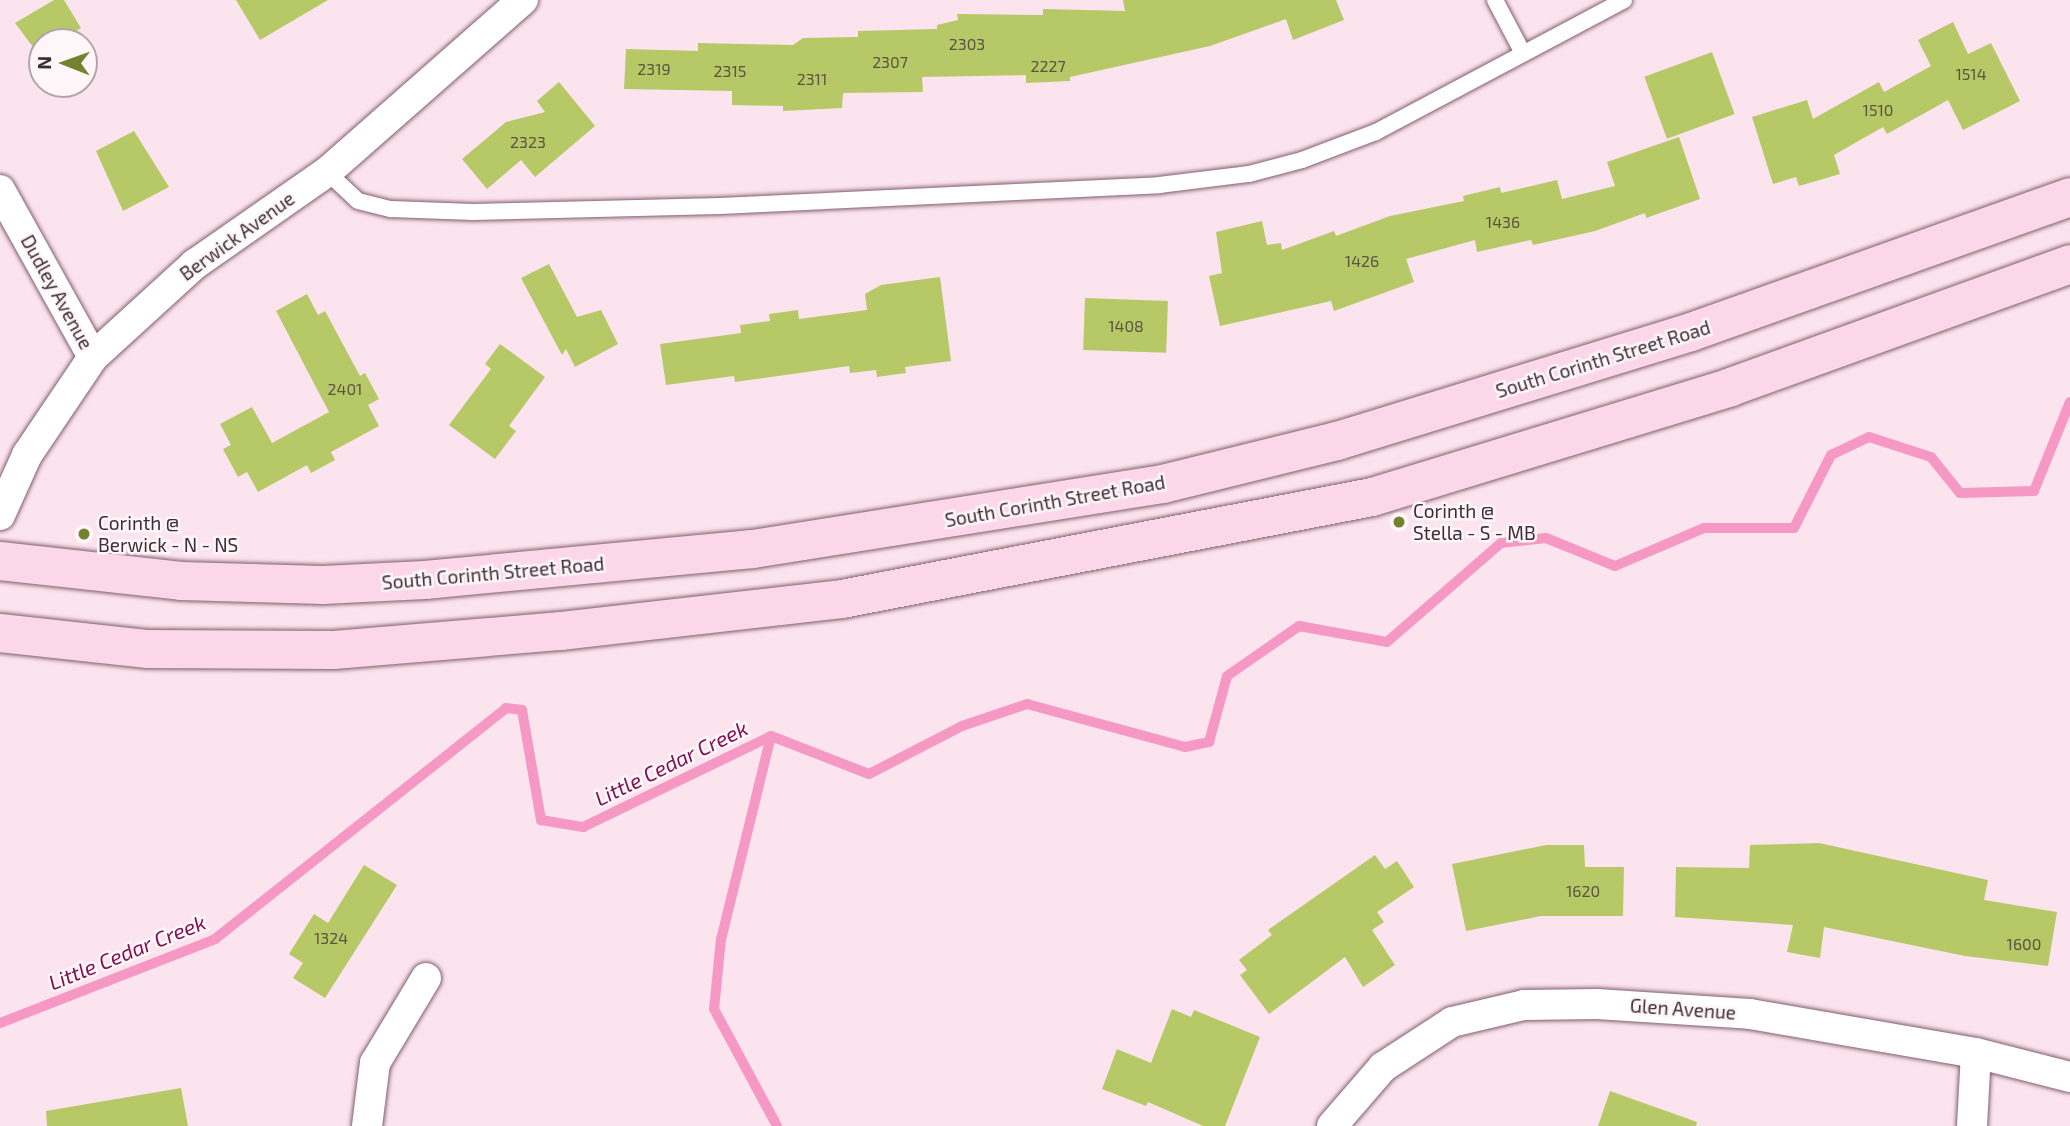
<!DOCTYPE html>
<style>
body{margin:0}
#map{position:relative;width:2070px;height:1126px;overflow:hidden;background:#fce4ee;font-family:"Exo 2",sans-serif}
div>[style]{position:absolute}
.stream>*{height:10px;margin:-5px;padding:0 5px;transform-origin:5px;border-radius:5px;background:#f698c4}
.building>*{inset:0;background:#b7c867;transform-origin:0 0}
.roads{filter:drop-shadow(0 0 2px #815f6e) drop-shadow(0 0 2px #815f6e)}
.service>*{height:16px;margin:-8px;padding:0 8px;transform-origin:8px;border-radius:8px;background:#fff}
.minor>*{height:30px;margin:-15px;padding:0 15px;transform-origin:15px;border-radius:15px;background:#fff}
.secondary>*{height:38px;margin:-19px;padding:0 19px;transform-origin:19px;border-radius:19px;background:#fcd6e9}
.dots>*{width:19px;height:19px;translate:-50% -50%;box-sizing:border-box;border:4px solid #fef6f9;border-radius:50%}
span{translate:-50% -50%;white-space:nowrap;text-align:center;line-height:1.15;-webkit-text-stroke:5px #fef6f9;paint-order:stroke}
.number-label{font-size:16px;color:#5b5441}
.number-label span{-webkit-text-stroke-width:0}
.street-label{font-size:19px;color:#3c2d34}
.poi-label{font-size:19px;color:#3c2d34}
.left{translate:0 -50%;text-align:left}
.water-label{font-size:21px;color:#801153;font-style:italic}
.north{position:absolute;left:28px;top:28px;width:70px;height:70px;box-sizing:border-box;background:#fef6f9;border:2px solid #b0a6aa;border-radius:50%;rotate:271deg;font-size:19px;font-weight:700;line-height:28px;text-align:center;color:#3c2d34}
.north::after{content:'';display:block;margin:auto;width:24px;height:32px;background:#74812f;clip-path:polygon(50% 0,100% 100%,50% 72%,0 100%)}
</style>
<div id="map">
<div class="stream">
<div style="left:771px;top:736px;width:209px;rotate:103.8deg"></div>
<div style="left:721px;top:939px;width:70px;rotate:95.7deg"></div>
<div style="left:714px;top:1009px;width:133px;rotate:61.7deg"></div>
<div style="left:0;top:1023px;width:231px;rotate:-21.3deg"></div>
<div style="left:215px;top:939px;width:372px;rotate:-38.4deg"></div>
<div style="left:506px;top:708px;width:16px;rotate:7deg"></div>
<div style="left:522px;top:710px;width:112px;rotate:80.2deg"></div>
<div style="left:541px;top:820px;width:43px;rotate:9.5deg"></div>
<div style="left:583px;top:827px;width:209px;rotate:-25.8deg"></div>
<div style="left:771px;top:736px;width:105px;rotate:21.2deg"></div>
<div style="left:869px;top:774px;width:105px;rotate:-27.3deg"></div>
<div style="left:962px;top:726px;width:69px;rotate:-18.7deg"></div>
<div style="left:1027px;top:704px;width:164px;rotate:15.2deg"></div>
<div style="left:1185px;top:747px;width:25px;rotate:-12deg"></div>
<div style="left:1209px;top:742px;width:68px;rotate:-74.7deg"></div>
<div style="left:1227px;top:676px;width:88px;rotate:-34.8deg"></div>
<div style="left:1299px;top:626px;width:89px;rotate:10.3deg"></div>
<div style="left:1387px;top:642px;width:151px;rotate:-41deg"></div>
<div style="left:1501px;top:543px;width:45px;rotate:-6.3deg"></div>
<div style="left:1546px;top:538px;width:74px;rotate:22.1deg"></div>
<div style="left:1615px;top:566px;width:97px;rotate:-23.1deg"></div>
<div style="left:1704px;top:528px;width:90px"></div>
<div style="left:1794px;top:528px;width:82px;rotate:-63.1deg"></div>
<div style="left:1831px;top:455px;width:42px;rotate:-25.3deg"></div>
<div style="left:1869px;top:437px;width:65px;rotate:17.9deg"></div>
<div style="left:1931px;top:457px;width:46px;rotate:51.1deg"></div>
<div style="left:1960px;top:493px;width:74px;rotate:-1.5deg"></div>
<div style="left:2034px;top:491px;width:96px;rotate:-68deg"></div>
</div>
<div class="building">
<div style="clip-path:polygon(54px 0,64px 0,81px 28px,76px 31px,83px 42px,42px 42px,42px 59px,15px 23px)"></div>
<div style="clip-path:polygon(236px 0,328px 0,260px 40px)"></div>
<div style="clip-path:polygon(1123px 0,1336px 0,1344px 20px,1293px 40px,1286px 19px,1210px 46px,1070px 77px,1070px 81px,1026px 83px,1026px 75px,922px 77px,923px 92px,843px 93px,842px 108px,783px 111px,783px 106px,732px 105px,732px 91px,624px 89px,626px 49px,698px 51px,698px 43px,793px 45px,803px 38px,858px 37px,858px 31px,937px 29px,937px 25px,958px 20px,957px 14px,1043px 15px,1043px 9px,1125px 11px)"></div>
<div style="clip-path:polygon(1953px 22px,1968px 54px,1991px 43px,2020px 101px,1963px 130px,1948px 100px,1887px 134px,1883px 127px,1834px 155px,1840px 174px,1799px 186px,1796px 177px,1773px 184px,1752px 117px,1807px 100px,1813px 119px,1879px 82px,1884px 92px,1931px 66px,1918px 40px)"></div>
<div style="left:1712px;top:52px;width:66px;height:72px;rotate:70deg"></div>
<div style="clip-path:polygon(559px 82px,595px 126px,535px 177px,521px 160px,487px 189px,462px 159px,506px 122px,545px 112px,537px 101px)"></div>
<div style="clip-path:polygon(134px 131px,169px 187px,123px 211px,96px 151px)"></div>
<div style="clip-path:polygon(1679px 137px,1700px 199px,1646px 218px,1645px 213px,1595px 231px,1533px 245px,1531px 240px,1477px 252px,1475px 240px,1406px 259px,1414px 282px,1334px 311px,1331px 301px,1220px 326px,1209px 276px,1222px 273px,1216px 232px,1262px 221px,1267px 245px,1281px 243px,1282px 250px,1334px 231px,1336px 236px,1390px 216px,1464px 201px,1463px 196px,1500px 187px,1501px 193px,1557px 180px,1562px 199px,1615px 186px,1607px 162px)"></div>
<div style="clip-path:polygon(549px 264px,577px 317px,601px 310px,618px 344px,575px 367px,566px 349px,562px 355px,521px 278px)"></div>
<div style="clip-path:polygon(940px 277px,951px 361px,905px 367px,906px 373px,877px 377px,876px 370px,850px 373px,849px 366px,735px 382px,734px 376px,666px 385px,660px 344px,741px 333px,740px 325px,770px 321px,769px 314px,798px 310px,799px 319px,867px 310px,865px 294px,881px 285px)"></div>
<div style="clip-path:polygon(307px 294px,318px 315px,325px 311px,360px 376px,365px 373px,379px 399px,368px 405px,379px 426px,331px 452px,335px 460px,311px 473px,307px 465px,258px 492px,247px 472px,238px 477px,223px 449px,231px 445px,220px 424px,252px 407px,272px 443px,329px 412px,276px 311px)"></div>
<div style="left:1085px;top:298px;width:83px;height:52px;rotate:2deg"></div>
<div style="clip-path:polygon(500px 344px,545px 377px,509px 426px,516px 431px,495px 459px,449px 425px,491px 369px,485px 364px)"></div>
<div style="clip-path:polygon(1819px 843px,1988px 880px,1984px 900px,2057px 912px,2048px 966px,1965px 956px,1824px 927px,1820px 958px,1787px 952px,1793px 925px,1675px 917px,1676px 867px,1749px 868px,1750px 845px)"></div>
<div style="clip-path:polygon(1546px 845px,1584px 845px,1585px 867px,1624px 867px,1623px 916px,1541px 916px,1466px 931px,1452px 864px)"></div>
<div style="clip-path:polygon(1375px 855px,1385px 869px,1397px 861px,1414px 887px,1377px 912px,1384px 922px,1372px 930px,1395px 965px,1363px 987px,1345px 957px,1269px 1014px,1240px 975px,1247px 970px,1239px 960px,1272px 935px,1268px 930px)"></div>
<div style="clip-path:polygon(364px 865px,397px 885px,325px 998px,293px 978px,303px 963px,289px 954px,314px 914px,328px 923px)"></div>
<div style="clip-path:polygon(1172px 1009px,1191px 1017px,1194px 1010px,1260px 1037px,1225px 1126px,1203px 1126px,1148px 1102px,1146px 1106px,1102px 1089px,1117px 1049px,1151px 1063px)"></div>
<div style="clip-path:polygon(181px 1088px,188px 1126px,47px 1126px,46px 1111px)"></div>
<div style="clip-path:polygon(1610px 1091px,1697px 1122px,1696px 1126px,1598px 1126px)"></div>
</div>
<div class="roads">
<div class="service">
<div style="left:1495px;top:0;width:60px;rotate:62.2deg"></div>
<div style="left:327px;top:172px;width:42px;rotate:43.1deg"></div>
<div style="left:358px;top:201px;width:34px;rotate:14deg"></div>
<div style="left:391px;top:209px;width:82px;rotate:2.1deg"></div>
<div style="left:473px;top:212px;width:247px;rotate:-1.4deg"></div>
<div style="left:720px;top:206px;width:440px;rotate:-2.7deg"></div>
<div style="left:1159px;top:185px;width:91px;rotate:-7deg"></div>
<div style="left:1249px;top:174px;width:55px;rotate:-14.8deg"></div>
<div style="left:1302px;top:160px;width:79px;rotate:-20.7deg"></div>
<div style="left:1376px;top:132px;width:281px;rotate:-28deg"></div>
</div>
<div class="minor">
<div style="left:0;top:190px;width:191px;rotate:60.9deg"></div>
<div style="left:0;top:515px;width:66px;rotate:-65.8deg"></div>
<div style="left:27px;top:455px;width:118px;rotate:-56deg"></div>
<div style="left:93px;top:357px;width:138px;rotate:-42.4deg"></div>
<div style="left:195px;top:264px;width:161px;rotate:-34.9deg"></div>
<div style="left:327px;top:172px;width:261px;rotate:-41.3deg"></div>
<div style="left:367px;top:1126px;width:64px;rotate:-82.8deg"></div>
<div style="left:375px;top:1063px;width:99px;rotate:-59deg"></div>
<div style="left:1332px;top:1126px;width:78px;rotate:-49.2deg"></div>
<div style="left:1383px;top:1067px;width:82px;rotate:-33.1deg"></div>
<div style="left:1452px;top:1022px;width:74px;rotate:-13.3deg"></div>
<div style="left:1524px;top:1005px;width:73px;rotate:-0.8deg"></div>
<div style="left:1597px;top:1004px;width:153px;rotate:3.7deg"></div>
<div style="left:1750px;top:1014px;width:229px;rotate:9.8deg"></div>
<div style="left:1976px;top:1053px;width:97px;rotate:14.3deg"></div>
<div style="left:1972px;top:1126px;width:73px;rotate:-86.9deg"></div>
</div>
<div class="secondary">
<div style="left:0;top:561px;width:182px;rotate:6.3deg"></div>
<div style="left:181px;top:581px;width:142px;rotate:1.6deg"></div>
<div style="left:323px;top:585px;width:102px;rotate:-2.8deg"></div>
<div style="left:425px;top:580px;width:329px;rotate:-5.4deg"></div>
<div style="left:753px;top:549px;width:415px;rotate:-9deg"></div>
<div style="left:1163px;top:484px;width:179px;rotate:-13.9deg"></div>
<div style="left:1337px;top:441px;width:370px;rotate:-17.1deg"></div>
<div style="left:1691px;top:332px;width:402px;rotate:-19.6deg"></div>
<div style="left:0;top:633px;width:149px;rotate:6.2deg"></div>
<div style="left:148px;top:649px;width:186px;rotate:0.3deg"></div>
<div style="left:334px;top:650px;width:228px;rotate:-4.8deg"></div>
<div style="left:561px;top:631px;width:283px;rotate:-6.5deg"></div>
<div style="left:842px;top:599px;width:540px;rotate:-10.89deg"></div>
<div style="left:1372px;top:497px;width:375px;rotate:-17deg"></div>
<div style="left:1731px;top:387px;width:361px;rotate:-19.9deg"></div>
</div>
</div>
<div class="dots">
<div style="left:1399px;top:522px;background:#74812f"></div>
<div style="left:84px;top:534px;background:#74812f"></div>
</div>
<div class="number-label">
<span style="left:967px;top:44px">2303</span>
<span style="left:890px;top:62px">2307</span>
<span style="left:1048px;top:66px">2227</span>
<span style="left:654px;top:69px">2319</span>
<span style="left:730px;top:71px">2315</span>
<span style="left:1971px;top:74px">1514</span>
<span style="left:812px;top:79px">2311</span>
<span style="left:1878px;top:110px">1510</span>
<span style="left:528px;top:142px">2323</span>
<span style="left:1503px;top:222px">1436</span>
<span style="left:1362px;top:261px">1426</span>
<span style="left:1126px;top:326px">1408</span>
<span style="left:345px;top:389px">2401</span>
<span style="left:1583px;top:891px">1620</span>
<span style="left:331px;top:938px">1324</span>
<span style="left:2024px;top:944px">1600</span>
</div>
<div class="street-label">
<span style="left:237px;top:236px;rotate:-36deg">Berwick Avenue</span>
<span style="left:57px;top:292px;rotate:61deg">Dudley Avenue</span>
<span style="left:1603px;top:359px;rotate:-17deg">South Corinth Street Road</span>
<span style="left:1055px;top:501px;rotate:-10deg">South Corinth Street Road</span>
<span style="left:493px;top:573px;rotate:-5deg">South Corinth Street Road</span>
<span style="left:1683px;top:1009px;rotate:4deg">Glen Avenue</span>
</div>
<div class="poi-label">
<span class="left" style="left:1413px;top:522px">Corinth @<br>Stella - S - MB</span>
<span class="left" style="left:98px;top:534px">Corinth @<br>Berwick - N - NS</span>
</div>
<div class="water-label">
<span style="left:671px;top:763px;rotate:-26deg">Little Cedar Creek</span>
<span style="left:127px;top:952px;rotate:-22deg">Little Cedar Creek</span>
</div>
<div class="north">N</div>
</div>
